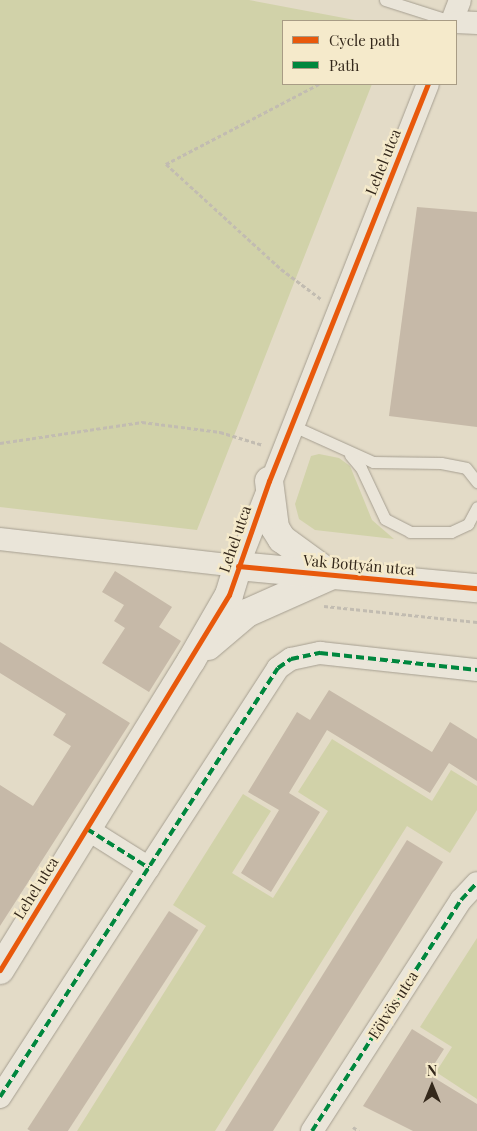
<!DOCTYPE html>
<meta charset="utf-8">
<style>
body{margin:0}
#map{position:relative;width:477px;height:1131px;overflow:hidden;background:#e3dbc7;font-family:"Playfair Display",serif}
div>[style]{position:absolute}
.green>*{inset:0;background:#d1d2a9}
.building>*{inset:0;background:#c6b9a8;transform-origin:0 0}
.path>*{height:3px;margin-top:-1.5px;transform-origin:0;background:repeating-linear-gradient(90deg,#c2bcb1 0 4px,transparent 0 6.5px)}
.roads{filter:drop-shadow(0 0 1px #a69f91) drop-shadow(0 0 1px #a69f91)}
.service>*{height:11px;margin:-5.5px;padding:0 5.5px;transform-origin:5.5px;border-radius:5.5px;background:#eae5d9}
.minor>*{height:22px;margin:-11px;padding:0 11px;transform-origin:11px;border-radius:11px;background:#eae5d9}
.tertiary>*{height:28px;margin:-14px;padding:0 14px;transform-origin:14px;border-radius:14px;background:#eae5d9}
.quiet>*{height:4px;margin-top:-2px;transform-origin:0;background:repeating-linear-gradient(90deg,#00873e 0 8px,transparent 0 12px)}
.cycleway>*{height:5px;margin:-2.5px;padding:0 2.5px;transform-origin:2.5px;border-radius:2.5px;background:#e8590c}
span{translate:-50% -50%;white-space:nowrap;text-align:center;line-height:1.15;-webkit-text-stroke:5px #f5eacb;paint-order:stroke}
.street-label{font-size:15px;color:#34281b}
.legend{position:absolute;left:282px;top:20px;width:175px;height:65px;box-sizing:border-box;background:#f5eacb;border:1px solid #a89c85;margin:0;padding:6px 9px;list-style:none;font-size:15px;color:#34281b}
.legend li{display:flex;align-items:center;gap:10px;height:25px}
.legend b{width:25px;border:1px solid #a89c85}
.north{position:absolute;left:407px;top:1061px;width:50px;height:50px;-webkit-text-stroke:4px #f5eacb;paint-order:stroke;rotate:0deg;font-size:14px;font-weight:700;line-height:20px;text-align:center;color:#34281b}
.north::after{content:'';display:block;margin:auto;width:18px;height:22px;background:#34281b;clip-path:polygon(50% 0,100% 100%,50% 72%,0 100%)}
</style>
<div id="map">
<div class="green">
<div style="clip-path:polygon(0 0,249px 0,360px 21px,283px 21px,283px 84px,372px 84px,197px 530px,0 507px)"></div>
<div style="clip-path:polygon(319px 454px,339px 458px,350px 466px,372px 520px,394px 539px,315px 530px,299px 519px,295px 504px,311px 456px)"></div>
<div style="clip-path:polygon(332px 739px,432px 801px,451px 770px,477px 786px,477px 810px,450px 853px,407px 826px,215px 1131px,77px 1131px,206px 926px,173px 905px,243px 794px,271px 811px,232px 873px,273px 898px,328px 811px,298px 792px)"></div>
<div style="clip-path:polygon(477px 938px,477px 1099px,436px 1072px,452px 1047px,420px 1027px)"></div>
</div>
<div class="building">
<div style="clip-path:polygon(417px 207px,477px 212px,477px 427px,389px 416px)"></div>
<div style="clip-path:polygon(115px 571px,172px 607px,159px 627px,181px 641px,149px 692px,102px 663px,125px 628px,114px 621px,124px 605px,102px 592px)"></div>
<div style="clip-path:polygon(0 642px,130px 723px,0 926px,0 785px,33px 806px,71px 746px,53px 735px,66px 714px,0 673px)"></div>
<div style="clip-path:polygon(329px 690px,432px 752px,450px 722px,477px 739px,477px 781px,449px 763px,430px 793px,327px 730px,289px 793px,320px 812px,271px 892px,241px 873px,279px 810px,248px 792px,297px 712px,310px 720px)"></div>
<div style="clip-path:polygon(407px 840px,443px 862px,381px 961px,273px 1131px,225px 1131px)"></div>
<div style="left:169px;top:911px;width:35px;height:260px;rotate:33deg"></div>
<div style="clip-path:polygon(412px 1029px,444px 1049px,428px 1074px,477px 1104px,477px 1131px,413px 1131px,363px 1106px)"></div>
</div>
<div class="path">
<div style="left:319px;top:84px;width:173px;rotate:152.4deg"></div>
<div style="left:166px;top:164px;width:156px;rotate:42.4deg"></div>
<div style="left:281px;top:269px;width:50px;rotate:36.9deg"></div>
<div style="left:0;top:443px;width:144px;rotate:-8.4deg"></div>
<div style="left:142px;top:422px;width:79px;rotate:7.3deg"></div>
<div style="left:220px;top:432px;width:45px;rotate:16.8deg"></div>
<div style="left:324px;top:606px;width:154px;rotate:6deg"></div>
<div style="left:353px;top:1127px;width:7px;rotate:34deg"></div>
</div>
<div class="roads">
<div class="service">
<div style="left:385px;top:0;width:69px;rotate:17.7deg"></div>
<div style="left:291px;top:425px;width:90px;rotate:24.3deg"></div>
<div style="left:373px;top:462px;width:68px;rotate:0.8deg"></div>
<div style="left:441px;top:463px;width:25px;rotate:11deg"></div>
<div style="left:466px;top:468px;width:18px;rotate:52deg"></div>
<div style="left:350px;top:455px;width:17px;rotate:50deg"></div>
<div style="left:361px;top:468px;width:56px;rotate:64.8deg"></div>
<div style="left:385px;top:519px;width:28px;rotate:27deg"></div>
<div style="left:410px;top:532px;width:41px"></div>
<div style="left:451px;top:532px;width:19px;rotate:-25deg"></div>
<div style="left:468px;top:524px;width:19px;rotate:-62deg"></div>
</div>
<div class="minor">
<div style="left:452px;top:21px;width:22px;rotate:-69deg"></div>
<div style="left:456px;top:22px;width:21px;rotate:3deg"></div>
<div style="left:0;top:539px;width:240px;rotate:6.5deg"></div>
<div style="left:238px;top:566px;width:518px;rotate:-68.49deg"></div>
<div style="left:87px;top:829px;width:73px;rotate:32.2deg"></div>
<div style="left:0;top:1097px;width:511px;rotate:-57.06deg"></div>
<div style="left:278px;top:668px;width:16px;rotate:-35deg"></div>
<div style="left:291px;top:659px;width:30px;rotate:-12deg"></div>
<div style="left:320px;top:653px;width:158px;rotate:6.2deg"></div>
<div style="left:312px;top:1131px;width:275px;rotate:-57.2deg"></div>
<div style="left:461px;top:900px;width:23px;rotate:-47deg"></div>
</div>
<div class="tertiary">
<div style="left:269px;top:481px;width:47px;rotate:82.7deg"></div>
<div style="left:275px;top:528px;width:13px;rotate:58deg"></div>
<div style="left:282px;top:539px;width:59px;rotate:36.1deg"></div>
<div style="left:208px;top:646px;width:51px;rotate:-40.2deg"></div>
<div style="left:247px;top:613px;width:91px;rotate:-24deg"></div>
<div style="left:0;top:970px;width:363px;rotate:-58.3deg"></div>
<div style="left:191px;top:661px;width:76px;rotate:-60.1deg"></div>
<div style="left:229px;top:595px;width:30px;rotate:-73deg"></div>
<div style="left:238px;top:566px;width:240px;rotate:5.3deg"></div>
</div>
</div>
<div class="quiet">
<div style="left:87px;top:829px;width:73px;rotate:32.2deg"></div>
<div style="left:0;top:1097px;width:511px;rotate:-57.06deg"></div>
<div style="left:278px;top:668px;width:16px;rotate:-35deg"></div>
<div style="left:291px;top:659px;width:30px;rotate:-12deg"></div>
<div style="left:320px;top:653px;width:158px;rotate:6.2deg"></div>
<div style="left:312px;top:1131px;width:275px;rotate:-57.2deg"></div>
<div style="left:461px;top:900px;width:23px;rotate:-47deg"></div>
</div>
<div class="cycleway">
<div style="left:238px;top:566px;width:240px;rotate:5.3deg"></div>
<div style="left:0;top:970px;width:439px;rotate:-58.6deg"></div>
<div style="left:229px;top:595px;width:121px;rotate:-70.7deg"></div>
<div style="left:269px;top:481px;width:428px;rotate:-68.2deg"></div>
</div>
<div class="street-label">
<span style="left:383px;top:162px;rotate:-68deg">Lehel utca</span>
<span style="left:235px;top:539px;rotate:-71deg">Lehel utca</span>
<span style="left:359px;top:565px;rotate:5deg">Vak Bottyán utca</span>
<span style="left:36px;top:888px;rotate:-58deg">Lehel utca</span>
<span style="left:393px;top:1005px;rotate:-57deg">Eötvös utca</span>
</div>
<ul class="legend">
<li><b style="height:6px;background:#e8590c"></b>Cycle path</li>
<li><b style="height:6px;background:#00873e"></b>Path</li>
</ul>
<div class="north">N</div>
</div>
